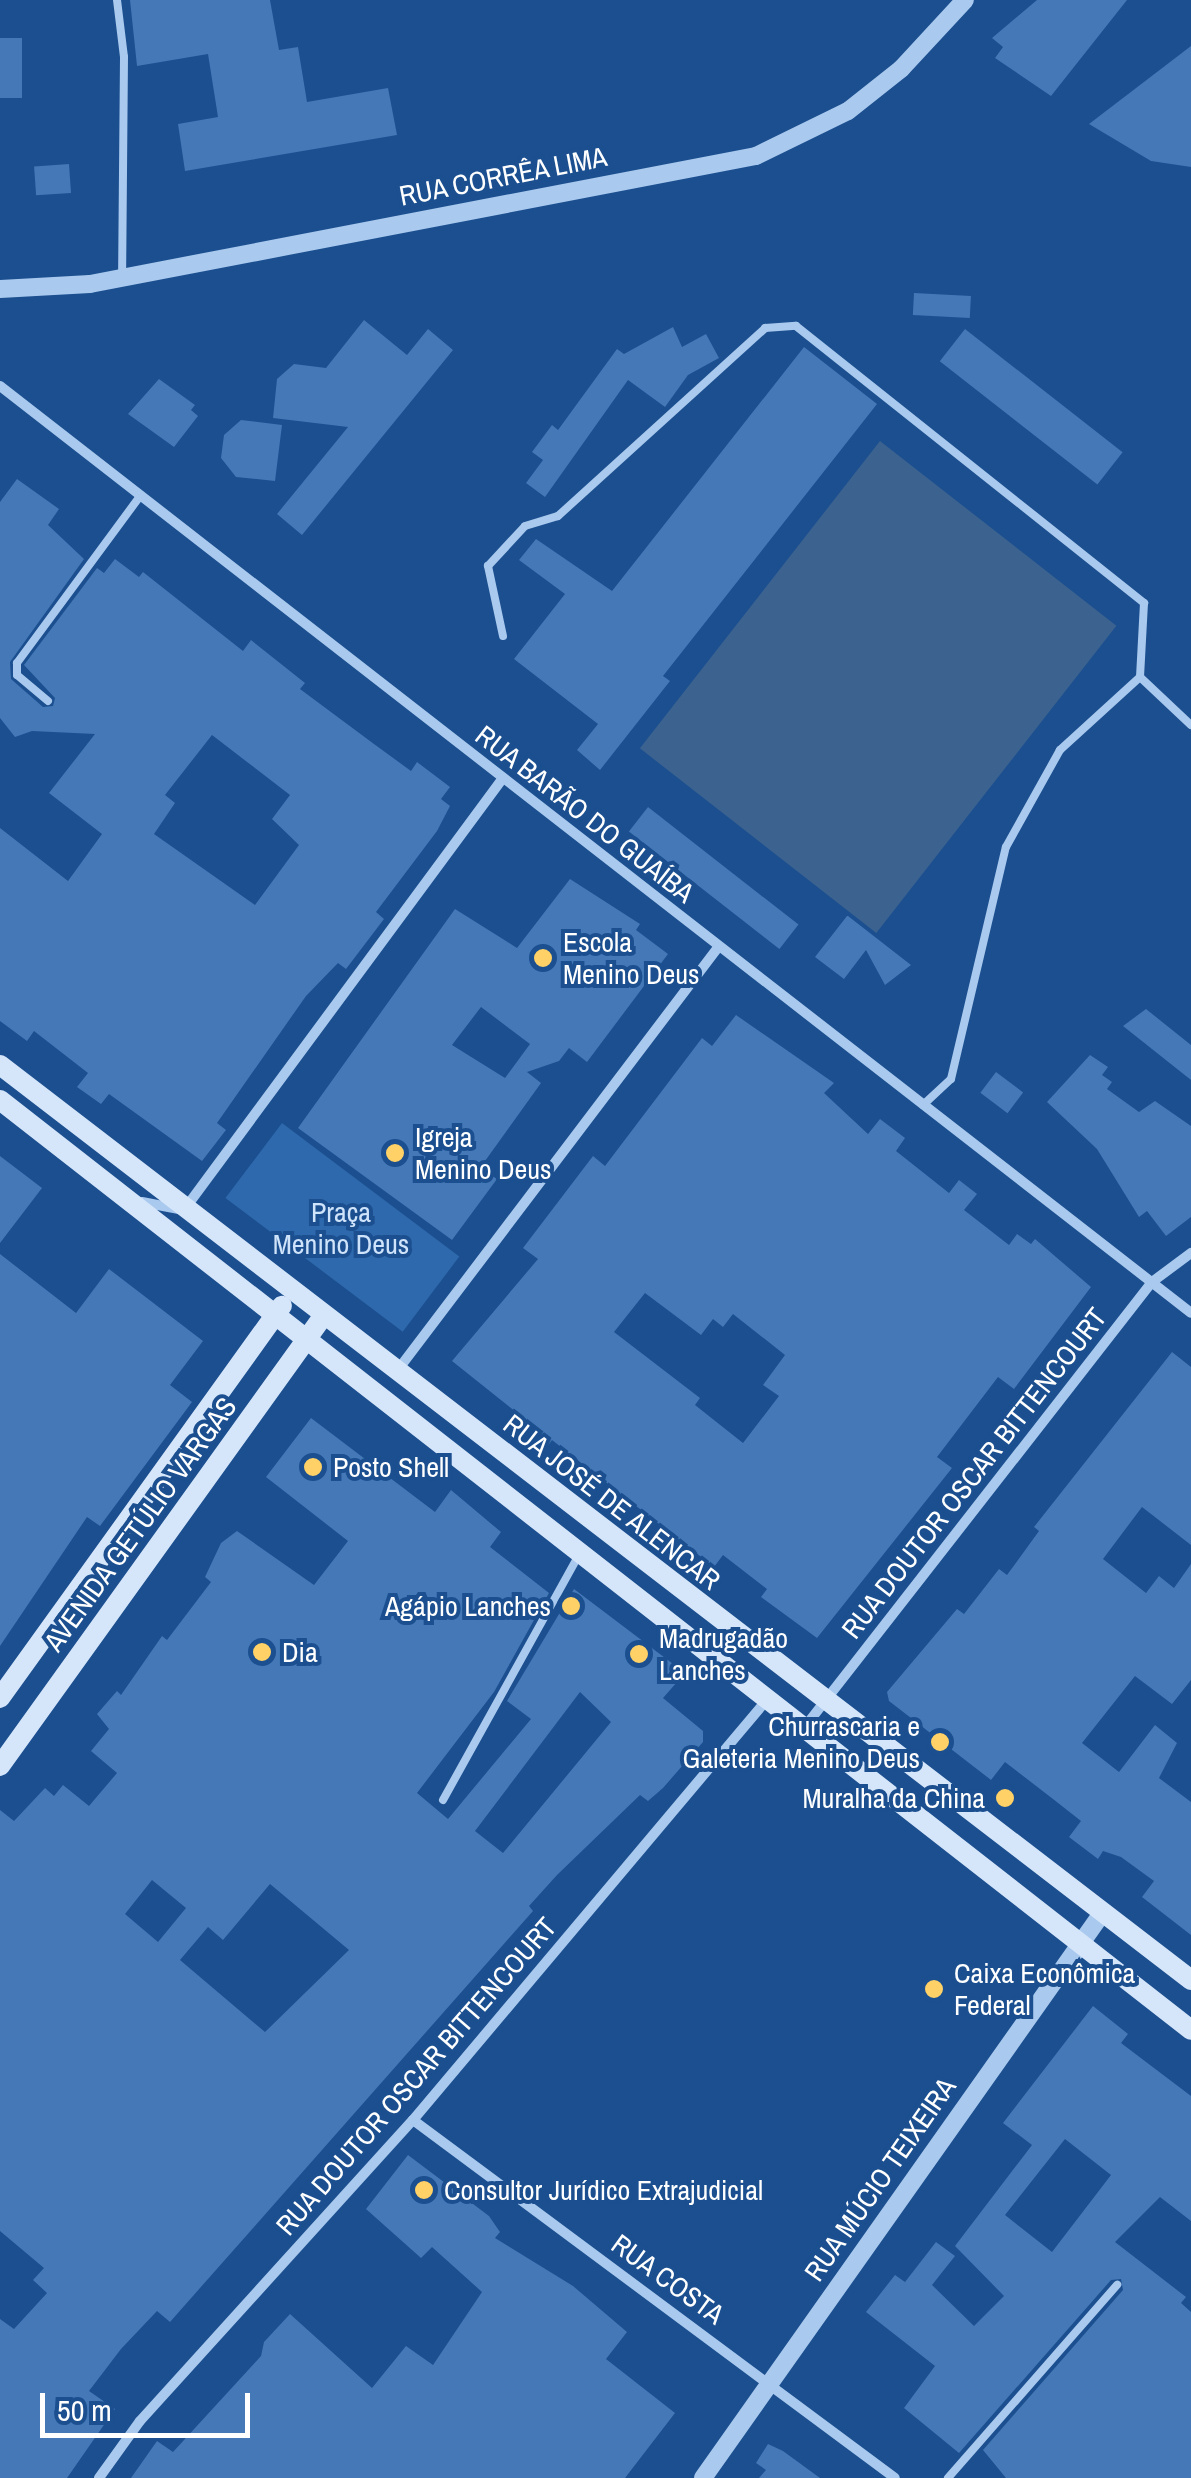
<!DOCTYPE html>
<meta charset="utf-8">
<style>
body{margin:0}
#map{position:relative;width:1191px;height:2478px;overflow:hidden;background:#1b4f8f;font-family:"Archivo Narrow",sans-serif}
div>[style]{position:absolute}
.green>*{inset:0;background:#2e69ad;transform-origin:0 0}
.water>*{inset:0;background:#3c6290;transform-origin:0 0}
.building>*{inset:0;background:#4478b7;transform-origin:0 0}
.service>*{height:8px;margin:-4px;padding:0 4px;transform-origin:4px;border-radius:4px;background:#a9c9ee}
.minor>*{height:10px;margin:-5px;padding:0 5px;transform-origin:5px;border-radius:5px;background:#a9c9ee}
.tertiary>*{height:18px;margin:-9px;padding:0 9px;transform-origin:9px;border-radius:9px;background:#a9c9ee}
.secondary>*{height:20px;margin:-10px;padding:0 10px;transform-origin:10px;border-radius:10px;background:#d6e6fa}
.dots>*{width:28px;height:28px;translate:-50% -50%;box-sizing:border-box;border:5px solid #1b4f8f;border-radius:50%}
span{translate:-50% -50%;white-space:nowrap;text-align:center;line-height:1.15;-webkit-text-stroke:8px #1b4f8f;paint-order:stroke}
.street-label{font-size:28px;color:#fff}
.poi-label{font-size:28px;color:#fff}
.left{translate:0 -50%;text-align:left}
.right{translate:-100% -50%;text-align:right}
.park-label{font-size:28px;color:#cfe3fa}
.scale{position:absolute;left:40px;top:2393px;width:210px;height:45px;box-sizing:border-box;border:5px solid #fff;border-top:0;padding-left:12px;font-size:30px;line-height:35px;white-space:nowrap;color:#fff;-webkit-text-stroke:8px #1b4f8f;paint-order:stroke}
</style>
<div id="map">
<div class="green">
<div style="left:282px;top:1123px;width:222px;height:94px;rotate:37deg"></div>
</div>
<div class="water">
<div style="left:880px;top:441px;width:300px;height:390px;rotate:38deg"></div>
</div>
<div class="building">
<div style="clip-path:polygon(130px 0,270px 0,279px 50px,298px 47px,307px 102px,388px 88px,397px 135px,185px 171px,178px 124px,218px 117px,208px 54px,137px 66px)"></div>
<div style="clip-path:polygon(1037px 0,1127px 0,1051px 96px,995px 58px,1003px 47px,992px 38px)"></div>
<div style="left:0;top:38px;width:22px;height:60px"></div>
<div style="clip-path:polygon(1191px 46px,1191px 167px,1151px 161px,1089px 124px)"></div>
<div style="left:69px;top:164px;width:29px;height:35px;rotate:86deg"></div>
<div style="left:914px;top:293px;width:57px;height:22px;rotate:3deg"></div>
<div style="clip-path:polygon(364px 320px,407px 355px,428px 329px,453px 350px,302px 535px,277px 514px,348px 427px,273px 418px,277px 379px,294px 364px,326px 368px)"></div>
<div style="clip-path:polygon(673px 327px,682px 347px,706px 334px,719px 358px,688px 375px,665px 407px,628px 380px,545px 497px,526px 483px,543px 460px,532px 452px,552px 425px,558px 430px,617px 349px,624px 354px)"></div>
<div style="left:965px;top:329px;width:200px;height:41px;rotate:38deg"></div>
<div style="clip-path:polygon(804px 347px,877px 404px,663px 676px,670px 681px,600px 770px,577px 750px,598px 724px,514px 659px,565px 594px,519px 560px,536px 539px,612px 591px)"></div>
<div style="clip-path:polygon(159px 379px,195px 405px,191px 410px,198px 416px,174px 447px,128px 414px)"></div>
<div style="clip-path:polygon(241px 420px,282px 425px,275px 481px,236px 477px,221px 458px,224px 435px)"></div>
<div style="clip-path:polygon(evenodd,17px 479px,59px 509px,48px 525px,84px 559px,10px 662px,11px 679px,43px 707px,53px 706px,55px 698px,24px 665px,97px 568px,104px 573px,115px 559px,139px 577px,143px 572px,243px 651px,251px 640px,305px 683px,300px 689px,374px 744px,411px 771px,417px 762px,450px 787px,441px 799px,450px 806px,437px 831px,376px 912px,384px 919px,346px 969px,338px 963px,306px 996px,217px 1123px,226px 1130px,202px 1161px,109px 1094px,101px 1104px,77px 1087px,88px 1073px,34px 1031px,27px 1041px,0 1021px,0 828px,68px 881px,102px 834px,49px 793px,95px 734px,32px 731px,15px 737px,0 718px,0 502px,17px 479px,212px 735px,290px 795px,272px 819px,299px 845px,255px 905px,154px 834px,175px 803px,165px 795px,212px 735px)"></div>
<div style="left:648px;top:807px;width:191px;height:31px;rotate:38deg"></div>
<div style="clip-path:polygon(evenodd,570px 879px,640px 924px,636px 930px,668px 954px,587px 1062px,569px 1048px,559px 1061px,527px 1072px,541px 1083px,480px 1168px,497px 1179px,452px 1240px,298px 1128px,455px 909px,517px 948px,570px 879px,481px 1007px,530px 1044px,505px 1078px,452px 1045px,481px 1007px)"></div>
<div style="clip-path:polygon(847px 916px,848px 916px,911px 965px,885px 985px,866px 950px,844px 979px,815px 957px)"></div>
<div style="clip-path:polygon(1146px 1009px,1191px 1045px,1191px 1080px,1123px 1026px)"></div>
<div style="clip-path:polygon(evenodd,736px 1015px,834px 1083px,824px 1093px,868px 1134px,880px 1119px,905px 1138px,896px 1151px,949px 1193px,959px 1180px,977px 1194px,964px 1210px,1009px 1245px,1017px 1234px,1031px 1244px,1035px 1239px,1091px 1287px,1014px 1389px,998px 1377px,937px 1457px,952px 1468px,817px 1638px,761px 1597px,767px 1589px,723px 1555px,714px 1567px,552px 1440px,545px 1450px,521px 1432px,527px 1423px,516px 1412px,452px 1361px,538px 1259px,523px 1248px,593px 1156px,605px 1166px,702px 1038px,712px 1046px,736px 1015px,645px 1293px,701px 1335px,713px 1319px,723px 1327px,733px 1314px,785px 1355px,763px 1385px,779px 1396px,743px 1443px,695px 1405px,700px 1398px,614px 1332px,645px 1293px)"></div>
<div style="clip-path:polygon(1090px 1055px,1108px 1067px,1102px 1075px,1112px 1082px,1107px 1089px,1139px 1112px,1155px 1101px,1191px 1126px,1191px 1217px,1166px 1236px,1147px 1211px,1139px 1217px,1097px 1149px,1047px 1102px)"></div>
<div style="left:996px;top:1072px;width:34px;height:26px;rotate:37deg"></div>
<div style="clip-path:polygon(0 1156px,42px 1188px,0 1243px)"></div>
<div style="clip-path:polygon(0 1254px,76px 1313px,109px 1269px,203px 1341px,170px 1385px,192px 1402px,100px 1526px,87px 1517px,0 1646px)"></div>
<div style="clip-path:polygon(1172px 1352px,1191px 1367px,1191px 1545px,1142px 1507px,1103px 1559px,1146px 1593px,1159px 1576px,1174px 1588px,1191px 1564px,1191px 1680px,1172px 1704px,1135px 1676px,1082px 1743px,1119px 1772px,1155px 1725px,1177px 1743px,1159px 1778px,1191px 1802px,1191px 1935px,1142px 1897px,1154px 1881px,1121px 1857px,1103px 1851px,1098px 1859px,1069px 1837px,1081px 1821px,1053px 1799px,1005px 1762px,991px 1780px,889px 1701px,887px 1692px,957px 1609px,964px 1614px,999px 1569px,1007px 1575px,1039px 1531px,1034px 1527px)"></div>
<div style="clip-path:polygon(evenodd,311px 1418px,435px 1512px,451px 1490px,501px 1532px,490px 1547px,549px 1593px,494px 1692px,417px 1793px,448px 1819px,531px 1719px,507px 1701px,574px 1589px,685px 1673px,663px 1698px,703px 1731px,703px 1742px,663px 1788px,648px 1801px,640px 1795px,557px 1875px,529px 1906px,533px 1911px,170px 2322px,157px 2311px,121px 2349px,89px 2391px,115px 2409px,67px 2478px,0 2478px,0 2319px,14px 2329px,47px 2293px,33px 2280px,44px 2268px,0 2231px,0 1810px,14px 1821px,45px 1788px,54px 1796px,63px 1785px,89px 1806px,117px 1773px,91px 1751px,109px 1729px,97px 1714px,117px 1691px,121px 1695px,162px 1636px,167px 1640px,211px 1582px,205px 1577px,221px 1543px,237px 1531px,314px 1585px,348px 1541px,266px 1477px,311px 1418px,580px 1692px,611px 1722px,503px 1853px,475px 1831px,580px 1692px,311px 1418px,152px 1880px,186px 1908px,158px 1942px,125px 1914px,152px 1880px,311px 1418px,270px 1884px,349px 1950px,265px 2032px,180px 1960px,208px 1927px,223px 1940px,270px 1884px)"></div>
<div style="clip-path:polygon(evenodd,1093px 2006px,1128px 2034px,1121px 2043px,1191px 2096px,1191px 2221px,1160px 2197px,1115px 2242px,1186px 2297px,1181px 2303px,1191px 2312px,1191px 2478px,1006px 2478px,983px 2450px,1123px 2290px,1121px 2279px,1111px 2280px,959px 2453px,904px 2408px,935px 2366px,866px 2312px,895px 2275px,905px 2282px,936px 2242px,955px 2256px,932px 2285px,974px 2326px,1004px 2296px,955px 2246px,1032px 2145px,1003px 2123px,1093px 2006px,1065px 2139px,1111px 2175px,1052px 2252px,1005px 2215px,1065px 2139px)"></div>
<div style="clip-path:polygon(408px 2155px,489px 2216px,500px 2232px,495px 2238px,573px 2286px,627px 2332px,606px 2359px,675px 2413px,625px 2478px,131px 2478px,157px 2441px,173px 2452px,261px 2356px,264px 2342px,290px 2314px,372px 2388px,406px 2346px,433px 2365px,482px 2292px,432px 2247px,421px 2258px,366px 2209px)"></div>
<div style="clip-path:polygon(768px 2444px,783px 2451px,820px 2478px,759px 2478px,766px 2470px,756px 2463px)"></div>
</div>
<div class="service">
<div style="left:117px;top:0;width:57px;rotate:83deg"></div>
<div style="left:124px;top:57px;width:221px;rotate:90.5deg"></div>
<div style="left:503px;top:636px;width:72px;rotate:-102.1deg"></div>
<div style="left:488px;top:566px;width:54px;rotate:-47.2deg"></div>
<div style="left:525px;top:526px;width:34px;rotate:-17deg"></div>
<div style="left:558px;top:516px;width:280px;rotate:-42.2deg"></div>
<div style="left:765px;top:328px;width:31px;rotate:-4deg"></div>
<div style="left:796px;top:326px;width:445px;rotate:38.5deg"></div>
<div style="left:1144px;top:603px;width:74px;rotate:93.1deg"></div>
<div style="left:48px;top:701px;width:40px;rotate:-140deg"></div>
<div style="left:17px;top:675px;width:12px;rotate:-90deg"></div>
<div style="left:17px;top:663px;width:207px;rotate:-53.6deg"></div>
<div style="left:923px;top:1105px;width:38px;rotate:-43deg"></div>
<div style="left:951px;top:1079px;width:238px;rotate:-76.7deg"></div>
<div style="left:1006px;top:847px;width:111px;rotate:-60.9deg"></div>
<div style="left:1060px;top:750px;width:108px;rotate:-42.4deg"></div>
<div style="left:1140px;top:677px;width:70px;rotate:43.3deg"></div>
<div style="left:443px;top:1800px;width:280px;rotate:-61deg"></div>
<div style="left:948px;top:2478px;width:257px;rotate:-48.8deg"></div>
</div>
<div class="minor">
<div style="left:0;top:386px;width:1509px;rotate:37.89deg"></div>
<div style="left:142px;top:1202px;width:43px;rotate:10.8deg"></div>
<div style="left:184px;top:1210px;width:537px;rotate:-53.56deg"></div>
<div style="left:397px;top:1371px;width:533px;rotate:-52.85deg"></div>
<div style="left:804px;top:1728px;width:566px;rotate:-52.04deg"></div>
<div style="left:1152px;top:1282px;width:49px;rotate:-36.6deg"></div>
<div style="left:413px;top:2120px;width:600px;rotate:36.6deg"></div>
<div style="left:99px;top:2478px;width:70px;rotate:-54.3deg"></div>
<div style="left:140px;top:2421px;width:406px;rotate:-47.8deg"></div>
<div style="left:413px;top:2120px;width:546px;rotate:-49.9deg"></div>
</div>
<div class="tertiary">
<div style="left:0;top:289px;width:90px;rotate:-3.2deg"></div>
<div style="left:90px;top:284px;width:678px;rotate:-10.88deg"></div>
<div style="left:756px;top:156px;width:102px;rotate:-26.1deg"></div>
<div style="left:848px;top:111px;width:68px;rotate:-38.4deg"></div>
<div style="left:901px;top:69px;width:94px;rotate:-47.2deg"></div>
<div style="left:703px;top:2478px;width:693px;rotate:-54.75deg"></div>
</div>
<div class="secondary">
<div style="left:0;top:1065px;width:1502px;rotate:37.53deg"></div>
<div style="left:0;top:1100px;width:1511px;rotate:37.98deg"></div>
<div style="left:0;top:1698px;width:483px;rotate:-54.3deg"></div>
<div style="left:0;top:1766px;width:555px;rotate:-54.31deg"></div>
</div>
<div class="dots">
<div style="left:543px;top:958px;background:#ffd166"></div>
<div style="left:395px;top:1153px;background:#ffd166"></div>
<div style="left:313px;top:1467px;background:#ffd166"></div>
<div style="left:571px;top:1606px;background:#ffd166"></div>
<div style="left:262px;top:1652px;background:#ffd166"></div>
<div style="left:639px;top:1654px;background:#ffd166"></div>
<div style="left:940px;top:1742px;background:#ffd166"></div>
<div style="left:1005px;top:1798px;background:#ffd166"></div>
<div style="left:934px;top:1989px;background:#ffd166"></div>
<div style="left:424px;top:2190px;background:#ffd166"></div>
</div>
<div class="street-label">
<span style="left:503px;top:176px;rotate:-11deg">RUA CORRÊA LIMA</span>
<span style="left:585px;top:814px;rotate:38deg">RUA BARÃO DO GUAÍBA</span>
<span style="left:974px;top:1473px;rotate:-52deg">RUA DOUTOR OSCAR BITTENCOURT</span>
<span style="left:612px;top:1502px;rotate:38deg">RUA JOSÉ DE ALENCAR</span>
<span style="left:140px;top:1524px;rotate:-54deg">AVENIDA GETÚLIO VARGAS</span>
<span style="left:416px;top:2076px;rotate:-49deg">RUA DOUTOR OSCAR BITTENCOURT</span>
<span style="left:880px;top:2179px;rotate:-55deg">RUA MÚCIO TEIXEIRA</span>
<span style="left:668px;top:2279px;rotate:36deg">RUA COSTA</span>
</div>
<div class="poi-label">
<span class="left" style="left:563px;top:958px">Escola<br>Menino Deus</span>
<span class="left" style="left:415px;top:1153px">Igreja<br>Menino Deus</span>
<span class="left" style="left:333px;top:1467px">Posto Shell</span>
<span class="right" style="left:551px;top:1606px">Agápio Lanches</span>
<span class="left" style="left:659px;top:1654px">Madrugadão<br>Lanches</span>
<span class="left" style="left:282px;top:1652px">Dia</span>
<span class="right" style="left:920px;top:1742px">Churrascaria e<br>Galeteria Menino Deus</span>
<span class="right" style="left:985px;top:1798px">Muralha da China</span>
<span class="left" style="left:954px;top:1989px">Caixa Econômica<br>Federal</span>
<span class="left" style="left:444px;top:2190px">Consultor Jurídico Extrajudicial</span>
</div>
<div class="park-label">
<span style="left:341px;top:1228px">Praça<br>Menino Deus</span>
</div>
<div class="scale">50 m</div>
</div>
